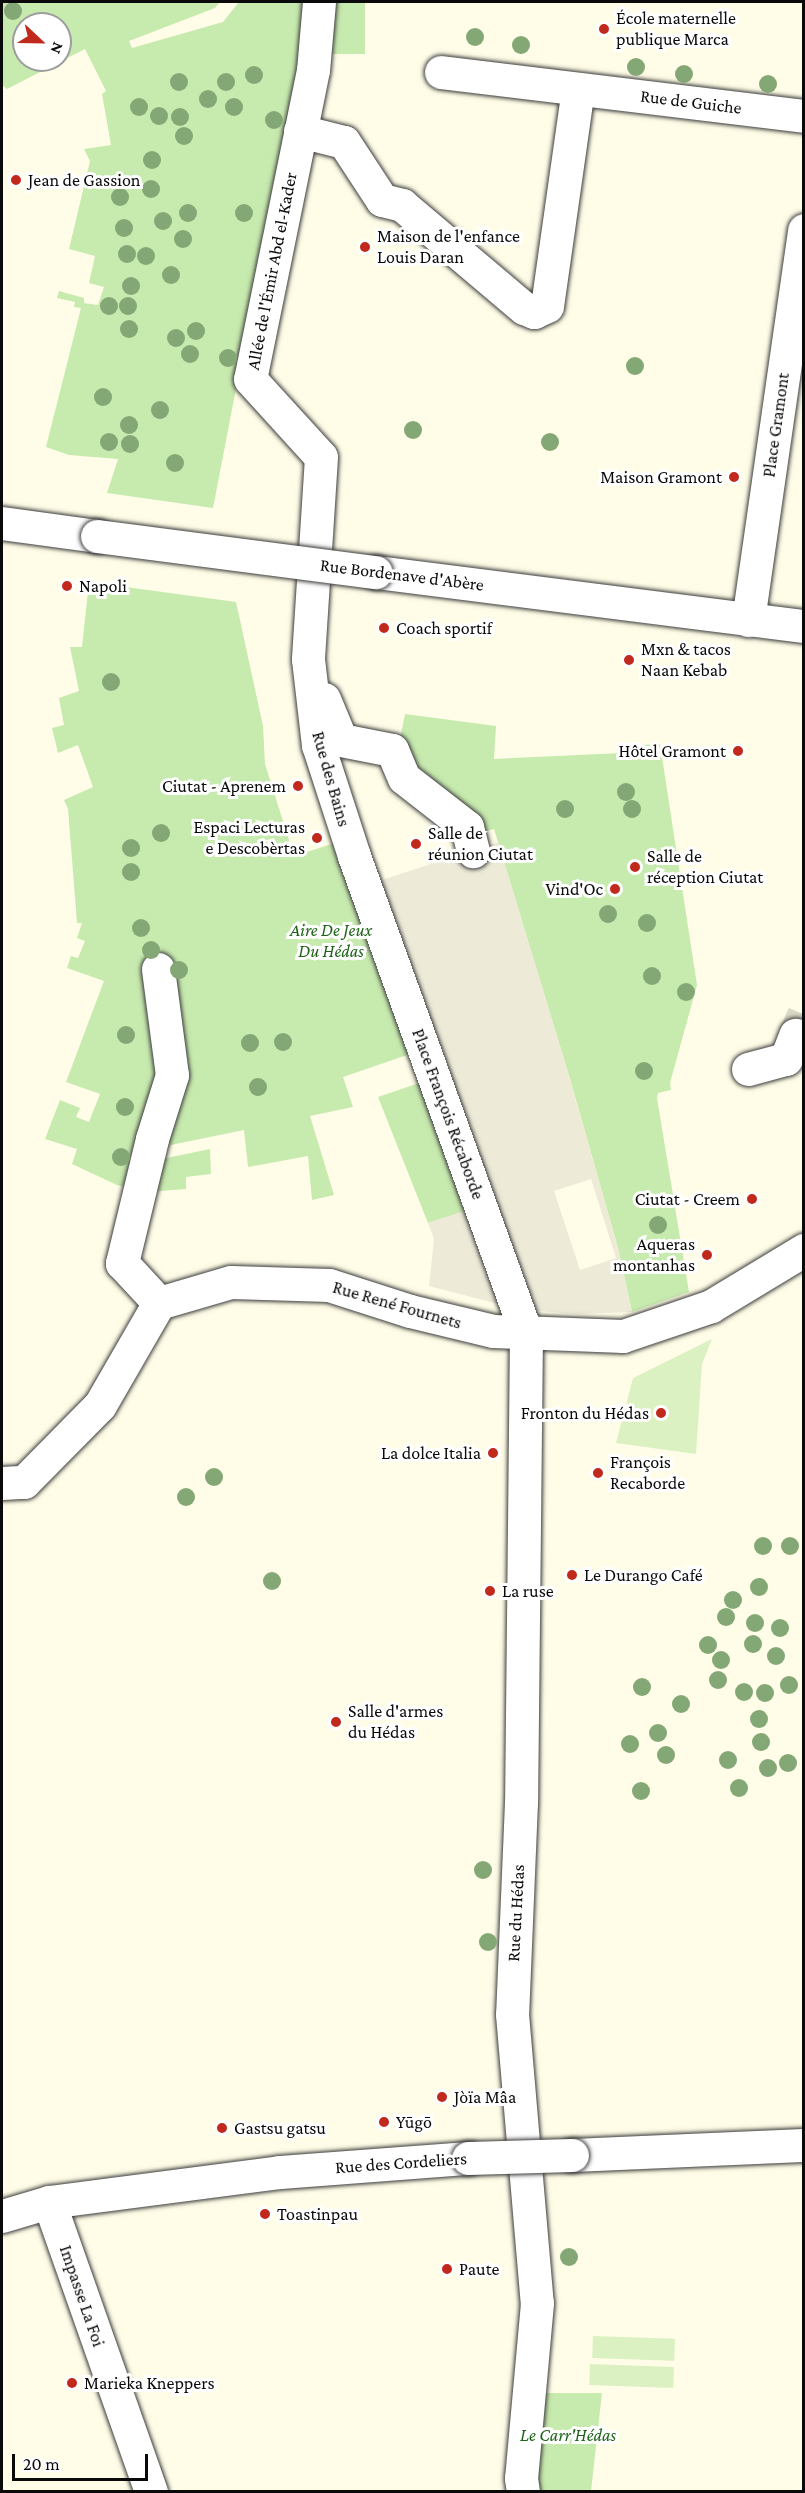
<!DOCTYPE html>
<meta charset="utf-8">
<style>
body{margin:0}
#map{position:relative;width:805px;height:2493px;overflow:hidden;background:#fffde7;font-family:"Crimson Pro",serif}
div>[style]{position:absolute}
.green>*{inset:0;background:#c7eaaf;transform-origin:0 0}
.pitch>*{inset:0;background:#dbf1c2;transform-origin:0 0}
.plaza>*{inset:0;background:#edead7}
.minor-tunnel>*{height:33px;margin-top:-16.5px;transform-origin:0;background:repeating-linear-gradient(90deg,#dad9c6 0 33px,transparent 0 49px)}
.roads{filter:drop-shadow(0 0 2px #3d3d3d) drop-shadow(0 0 2px #3d3d3d)}
.minor>*{height:33px;margin:-16.5px;padding:0 16.5px;transform-origin:16.5px;border-radius:16.5px;background:#fff}
.bridges{filter:drop-shadow(0 0 2px #3d3d3d) drop-shadow(0 0 2px #3d3d3d)}
.minor-bridge>*{height:33px;margin:-16.5px;padding:0 16.5px;transform-origin:16.5px;border-radius:16.5px;background:#fff}
.trees>*{width:18px;height:18px;margin:-9px;border-radius:50%;background:#84a875}
.dots>*{width:16px;height:16px;translate:-50% -50%;box-sizing:border-box;border:3px solid #fff;border-radius:50%}
span{translate:-50% -50%;white-space:nowrap;text-align:center;line-height:1.15;-webkit-text-stroke:6px #fff;paint-order:stroke}
.poi-label{font-size:18px;color:#0a0a0a}
.left{translate:0 -50%;text-align:left}
.right{translate:-100% -50%;text-align:right}
.street-label{font-size:18px;color:#0a0a0a}
.park-label{font-size:18px;color:#1f6318;font-style:italic}
.frame{position:absolute;inset:0;border:3px solid #0a0a0a;pointer-events:none}
.north{position:absolute;left:12px;top:12px;width:60px;height:60px;box-sizing:border-box;background:#fff;border:2px solid #9d9d9d;border-radius:50%;rotate:112deg;font-size:16px;font-weight:700;line-height:24px;text-align:center;color:#0a0a0a}
.north::after{content:'';display:block;margin:auto;width:21px;height:27px;background:#c0291c;clip-path:polygon(50% 0,100% 100%,50% 72%,0 100%)}
.scale{position:absolute;left:12px;top:2454px;width:136px;height:27px;box-sizing:border-box;border:3px solid #0a0a0a;border-top:0;padding-left:8px;font-size:18px;line-height:21px;white-space:nowrap;color:#0a0a0a;-webkit-text-stroke:4px #fff;paint-order:stroke}
</style>
<div id="map">
<div class="green">
<div style="clip-path:polygon(evenodd,2px 2px,220px 2px,215px 8px,129px 41px,132px 48px,223px 22px,239px 2px,305px 2px,300px 74px,254px 295px,213px 508px,107px 493px,118px 459px,69px 455px,46px 447px,81px 308px,74px 307px,75px 302px,57px 298px,59px 291px,84px 298px,84px 303px,98px 305px,104px 287px,89px 283px,95px 256px,69px 249px,90px 161px,84px 149px,111px 145px,102px 94px,106px 91px,85px 49px,7px 89px,2px 85px,2px 2px,24px 24px,60px 24px,60px 60px,24px 60px,24px 24px)"></div>
<div style="left:328px;top:2px;width:37px;height:52px"></div>
<div style="clip-path:polygon(89px 582px,236px 602px,263px 726px,265px 764px,294px 856px,335px 843px,413px 1053px,343px 1077px,353px 1107px,310px 1116px,334px 1195px,312px 1200px,308px 1156px,248px 1167px,244px 1130px,161px 1147px,157px 1160px,210px 1149px,211px 1174px,186px 1177px,186px 1189px,147px 1192px,117px 1185px,72px 1164px,77px 1149px,45px 1139px,60px 1100px,80px 1108px,76px 1117px,89px 1122px,100px 1094px,66px 1082px,104px 981px,67px 968px,71px 956px,78px 958px,85px 941px,77px 938px,82px 923px,77px 923px,68px 809px,64px 800px,93px 787px,78px 745px,58px 753px,52px 728px,64px 725px,59px 698px,79px 691px,70px 647px,82px 647px)"></div>
<div style="clip-path:polygon(405px 714px,496px 726px,494px 759px,622px 753px,622px 746px,660px 744px,697px 985px,670px 1083px,671px 1090px,658px 1093px,657px 1098px,689px 1292px,632px 1312px,618px 1248px,570px 1079px,494px 829px,476px 834px,398px 749px)"></div>
<div style="clip-path:polygon(422px 1082px,465px 1211px,428px 1223px,378px 1097px)"></div>
<div style="clip-path:polygon(542px 2393px,602px 2393px,591px 2491px,537px 2492px)"></div>
</div>
<div class="pitch">
<div style="clip-path:polygon(712px 1339px,702px 1364px,696px 1454px,616px 1443px,633px 1378px)"></div>
<div style="left:593px;top:2336px;width:82px;height:22px;rotate:2deg"></div>
<div style="left:590px;top:2364px;width:84px;height:21px;rotate:2deg"></div>
</div>
<div class="plaza">
<div style="clip-path:polygon(evenodd,498px 842px,563px 1056px,618px 1248px,632px 1312px,574px 1314px,518px 1309px,429px 1286px,434px 1239px,428px 1223px,465px 1211px,379px 881px,498px 842px,591px 1179px,616px 1258px,580px 1270px,554px 1191px,591px 1179px)"></div>
</div>
<div class="minor-tunnel">
<div style="left:795px;top:1035px;width:23px;rotate:-67deg"></div>
</div>
<div class="roads">
<div class="minor">
<div style="left:319px;top:2px;width:68px;rotate:95deg"></div>
<div style="left:313px;top:70px;width:315px;rotate:101.5deg"></div>
<div style="left:250px;top:379px;width:105px;rotate:47.7deg"></div>
<div style="left:321px;top:457px;width:202px;rotate:93.7deg"></div>
<div style="left:308px;top:659px;width:87px;rotate:83.4deg"></div>
<div style="left:318px;top:745px;width:117px;rotate:72deg"></div>
<div style="left:354px;top:856px;width:507px;rotate:70.17deg"></div>
<div style="left:526px;top:1333px;width:469px;rotate:90.6deg"></div>
<div style="left:521px;top:1802px;width:212px;rotate:92.4deg"></div>
<div style="left:512px;top:2014px;width:290px;rotate:85.1deg"></div>
<div style="left:537px;top:2303px;width:176px;rotate:95.2deg"></div>
<div style="left:521px;top:2478px;width:14px;rotate:82deg"></div>
<div style="left:441px;top:72px;width:366px;rotate:6.9deg"></div>
<div style="left:300px;top:131px;width:45px;rotate:14deg"></div>
<div style="left:344px;top:142px;width:69px;rotate:56.8deg"></div>
<div style="left:382px;top:200px;width:21px;rotate:14deg"></div>
<div style="left:402px;top:205px;width:160px;rotate:40.2deg"></div>
<div style="left:524px;top:308px;width:11px;rotate:22deg"></div>
<div style="left:534px;top:312px;width:14px;rotate:-25deg"></div>
<div style="left:547px;top:306px;width:219px;rotate:-81.9deg"></div>
<div style="left:2px;top:523px;width:96px;rotate:7.8deg"></div>
<div style="left:376px;top:572px;width:431px;rotate:7.2deg"></div>
<div style="left:748px;top:620px;width:394px;rotate:-81.8deg"></div>
<div style="left:324px;top:699px;width:44px;rotate:67.5deg"></div>
<div style="left:341px;top:740px;width:52px;rotate:11.1deg"></div>
<div style="left:392px;top:750px;width:30px;rotate:67deg"></div>
<div style="left:404px;top:778px;width:80px;rotate:37.9deg"></div>
<div style="left:467px;top:827px;width:25px;rotate:76deg"></div>
<div style="left:158px;top:969px;width:107px;rotate:82.5deg"></div>
<div style="left:172px;top:1075px;width:67px;rotate:107.4deg"></div>
<div style="left:152px;top:1139px;width:128px;rotate:103.6deg"></div>
<div style="left:122px;top:1263px;width:54px;rotate:47.2deg"></div>
<div style="left:748px;top:1069px;width:39px;rotate:-15deg"></div>
<div style="left:786px;top:1059px;width:26px;rotate:-69deg"></div>
<div style="left:2px;top:1483px;width:22px;rotate:-3deg"></div>
<div style="left:24px;top:1482px;width:108px;rotate:-45.4deg"></div>
<div style="left:100px;top:1405px;width:118px;rotate:-60deg"></div>
<div style="left:159px;top:1303px;width:75px;rotate:-16.3deg"></div>
<div style="left:231px;top:1282px;width:98px;rotate:1.8deg"></div>
<div style="left:329px;top:1285px;width:85px;rotate:17.8deg"></div>
<div style="left:410px;top:1311px;width:85px;rotate:13.5deg"></div>
<div style="left:493px;top:1331px;width:130px;rotate:2.2deg"></div>
<div style="left:623px;top:1336px;width:93px;rotate:-18.8deg"></div>
<div style="left:711px;top:1306px;width:109px;rotate:-31.1deg"></div>
<div style="left:572px;top:2155px;width:232px;rotate:-2.5deg"></div>
<div style="left:49px;top:2202px;width:307px;rotate:70.6deg"></div>
<div style="left:2px;top:2216px;width:49px;rotate:-16.6deg"></div>
<div style="left:49px;top:2202px;width:233px;rotate:-7.4deg"></div>
<div style="left:280px;top:2172px;width:189px;rotate:-4.3deg"></div>
</div>
</div>
<div class="bridges">
<div class="minor-bridge">
<div style="left:97px;top:536px;width:281px;rotate:7.4deg"></div>
<div style="left:468px;top:2158px;width:104px;rotate:-1.7deg"></div>
</div>
</div>
<div class="trees">
<div style="left:13px;top:11px"></div>
<div style="left:475px;top:37px"></div>
<div style="left:521px;top:45px"></div>
<div style="left:636px;top:67px"></div>
<div style="left:684px;top:74px"></div>
<div style="left:254px;top:75px"></div>
<div style="left:179px;top:82px"></div>
<div style="left:226px;top:82px"></div>
<div style="left:768px;top:84px"></div>
<div style="left:208px;top:99px"></div>
<div style="left:139px;top:107px"></div>
<div style="left:234px;top:107px"></div>
<div style="left:159px;top:116px"></div>
<div style="left:180px;top:117px"></div>
<div style="left:274px;top:120px"></div>
<div style="left:184px;top:136px"></div>
<div style="left:152px;top:160px"></div>
<div style="left:151px;top:189px"></div>
<div style="left:120px;top:197px"></div>
<div style="left:188px;top:213px"></div>
<div style="left:244px;top:213px"></div>
<div style="left:163px;top:221px"></div>
<div style="left:124px;top:228px"></div>
<div style="left:183px;top:239px"></div>
<div style="left:127px;top:254px"></div>
<div style="left:146px;top:256px"></div>
<div style="left:171px;top:275px"></div>
<div style="left:131px;top:286px"></div>
<div style="left:109px;top:306px"></div>
<div style="left:128px;top:306px"></div>
<div style="left:129px;top:329px"></div>
<div style="left:196px;top:331px"></div>
<div style="left:176px;top:338px"></div>
<div style="left:190px;top:354px"></div>
<div style="left:228px;top:358px"></div>
<div style="left:635px;top:366px"></div>
<div style="left:103px;top:397px"></div>
<div style="left:160px;top:410px"></div>
<div style="left:129px;top:425px"></div>
<div style="left:413px;top:430px"></div>
<div style="left:109px;top:442px"></div>
<div style="left:550px;top:442px"></div>
<div style="left:130px;top:444px"></div>
<div style="left:175px;top:463px"></div>
<div style="left:111px;top:682px"></div>
<div style="left:626px;top:792px"></div>
<div style="left:565px;top:809px"></div>
<div style="left:632px;top:809px"></div>
<div style="left:161px;top:833px"></div>
<div style="left:131px;top:848px"></div>
<div style="left:131px;top:872px"></div>
<div style="left:608px;top:914px"></div>
<div style="left:647px;top:923px"></div>
<div style="left:141px;top:928px"></div>
<div style="left:151px;top:950px"></div>
<div style="left:179px;top:970px"></div>
<div style="left:652px;top:976px"></div>
<div style="left:686px;top:992px"></div>
<div style="left:126px;top:1035px"></div>
<div style="left:283px;top:1042px"></div>
<div style="left:250px;top:1043px"></div>
<div style="left:644px;top:1071px"></div>
<div style="left:258px;top:1087px"></div>
<div style="left:125px;top:1107px"></div>
<div style="left:121px;top:1157px"></div>
<div style="left:658px;top:1225px"></div>
<div style="left:214px;top:1477px"></div>
<div style="left:186px;top:1497px"></div>
<div style="left:763px;top:1546px"></div>
<div style="left:790px;top:1546px"></div>
<div style="left:272px;top:1581px"></div>
<div style="left:759px;top:1587px"></div>
<div style="left:733px;top:1600px"></div>
<div style="left:726px;top:1617px"></div>
<div style="left:755px;top:1623px"></div>
<div style="left:780px;top:1628px"></div>
<div style="left:753px;top:1644px"></div>
<div style="left:708px;top:1645px"></div>
<div style="left:776px;top:1656px"></div>
<div style="left:721px;top:1660px"></div>
<div style="left:718px;top:1680px"></div>
<div style="left:789px;top:1685px"></div>
<div style="left:642px;top:1687px"></div>
<div style="left:744px;top:1692px"></div>
<div style="left:765px;top:1693px"></div>
<div style="left:681px;top:1704px"></div>
<div style="left:759px;top:1719px"></div>
<div style="left:658px;top:1733px"></div>
<div style="left:761px;top:1742px"></div>
<div style="left:630px;top:1744px"></div>
<div style="left:666px;top:1755px"></div>
<div style="left:728px;top:1760px"></div>
<div style="left:788px;top:1763px"></div>
<div style="left:768px;top:1768px"></div>
<div style="left:739px;top:1788px"></div>
<div style="left:641px;top:1791px"></div>
<div style="left:483px;top:1870px"></div>
<div style="left:488px;top:1942px"></div>
<div style="left:569px;top:2257px"></div>
</div>
<div class="dots">
<div style="left:604px;top:29px;background:#c0291c"></div>
<div style="left:16px;top:180px;background:#c0291c"></div>
<div style="left:365px;top:247px;background:#c0291c"></div>
<div style="left:734px;top:477px;background:#c0291c"></div>
<div style="left:67px;top:586px;background:#c0291c"></div>
<div style="left:384px;top:628px;background:#c0291c"></div>
<div style="left:629px;top:660px;background:#c0291c"></div>
<div style="left:738px;top:751px;background:#c0291c"></div>
<div style="left:298px;top:786px;background:#c0291c"></div>
<div style="left:317px;top:838px;background:#c0291c"></div>
<div style="left:416px;top:844px;background:#c0291c"></div>
<div style="left:635px;top:867px;background:#c0291c"></div>
<div style="left:615px;top:889px;background:#c0291c"></div>
<div style="left:752px;top:1199px;background:#c0291c"></div>
<div style="left:707px;top:1255px;background:#c0291c"></div>
<div style="left:661px;top:1413px;background:#c0291c"></div>
<div style="left:493px;top:1453px;background:#c0291c"></div>
<div style="left:598px;top:1473px;background:#c0291c"></div>
<div style="left:572px;top:1575px;background:#c0291c"></div>
<div style="left:490px;top:1591px;background:#c0291c"></div>
<div style="left:336px;top:1722px;background:#c0291c"></div>
<div style="left:442px;top:2097px;background:#c0291c"></div>
<div style="left:384px;top:2122px;background:#c0291c"></div>
<div style="left:222px;top:2128px;background:#c0291c"></div>
<div style="left:265px;top:2214px;background:#c0291c"></div>
<div style="left:447px;top:2269px;background:#c0291c"></div>
<div style="left:72px;top:2383px;background:#c0291c"></div>
</div>
<div class="poi-label">
<span class="left" style="left:616px;top:29px">École maternelle<br>publique Marca</span>
<span class="left" style="left:28px;top:180px">Jean de Gassion</span>
<span class="left" style="left:377px;top:247px">Maison de l'enfance<br>Louis Daran</span>
<span class="right" style="left:722px;top:477px">Maison Gramont</span>
<span class="left" style="left:79px;top:586px">Napoli</span>
<span class="left" style="left:396px;top:628px">Coach sportif</span>
<span class="left" style="left:641px;top:660px">Mxn &amp; tacos<br>Naan Kebab</span>
<span class="right" style="left:726px;top:751px">Hôtel Gramont</span>
<span class="right" style="left:286px;top:786px">Ciutat - Aprenem</span>
<span class="right" style="left:305px;top:838px">Espaci Lecturas<br>e Descobèrtas</span>
<span class="left" style="left:428px;top:844px">Salle de<br>réunion Ciutat</span>
<span class="left" style="left:647px;top:867px">Salle de<br>réception Ciutat</span>
<span class="right" style="left:603px;top:889px">Vind'Oc</span>
<span class="right" style="left:740px;top:1199px">Ciutat - Creem</span>
<span class="right" style="left:695px;top:1255px">Aqueras<br>montanhas</span>
<span class="right" style="left:649px;top:1413px">Fronton du Hédas</span>
<span class="right" style="left:481px;top:1453px">La dolce Italia</span>
<span class="left" style="left:610px;top:1473px">François<br>Recaborde</span>
<span class="left" style="left:584px;top:1575px">Le Durango Café</span>
<span class="left" style="left:502px;top:1591px">La ruse</span>
<span class="left" style="left:348px;top:1722px">Salle d'armes<br>du Hédas</span>
<span class="left" style="left:454px;top:2097px">Jòïa Mâa</span>
<span class="left" style="left:396px;top:2122px">Yūgō</span>
<span class="left" style="left:234px;top:2128px">Gastsu gatsu</span>
<span class="left" style="left:277px;top:2214px">Toastinpau</span>
<span class="left" style="left:459px;top:2269px">Paute</span>
<span class="left" style="left:84px;top:2383px">Marieka Kneppers</span>
</div>
<div class="street-label">
<span style="left:691px;top:102px;rotate:7deg">Rue de Guiche</span>
<span style="left:272px;top:271px;rotate:-79deg">Allée de l'Émir Abd el-Kader</span>
<span style="left:776px;top:425px;rotate:-82deg">Place Gramont</span>
<span style="left:402px;top:575px;rotate:7deg">Rue Bordenave d'Abère</span>
<span style="left:331px;top:779px;rotate:74deg">Rue des Bains</span>
<span style="left:448px;top:1114px;rotate:70deg">Place François Récaborde</span>
<span style="left:397px;top:1305px;rotate:16deg">Rue René Fournets</span>
<span style="left:516px;top:1913px;rotate:-87deg">Rue du Hédas</span>
<span style="left:401px;top:2163px;rotate:-4deg">Rue des Cordeliers</span>
<span style="left:82px;top:2296px;rotate:71deg">Impasse La Foi</span>
</div>
<div class="park-label">
<span style="left:331px;top:941px">Aire De Jeux<br>Du Hédas</span>
<span style="left:568px;top:2435px">Le Carr'Hédas</span>
</div>
<div class="frame"></div>
<div class="north">N</div>
<div class="scale">20 m</div>
</div>
